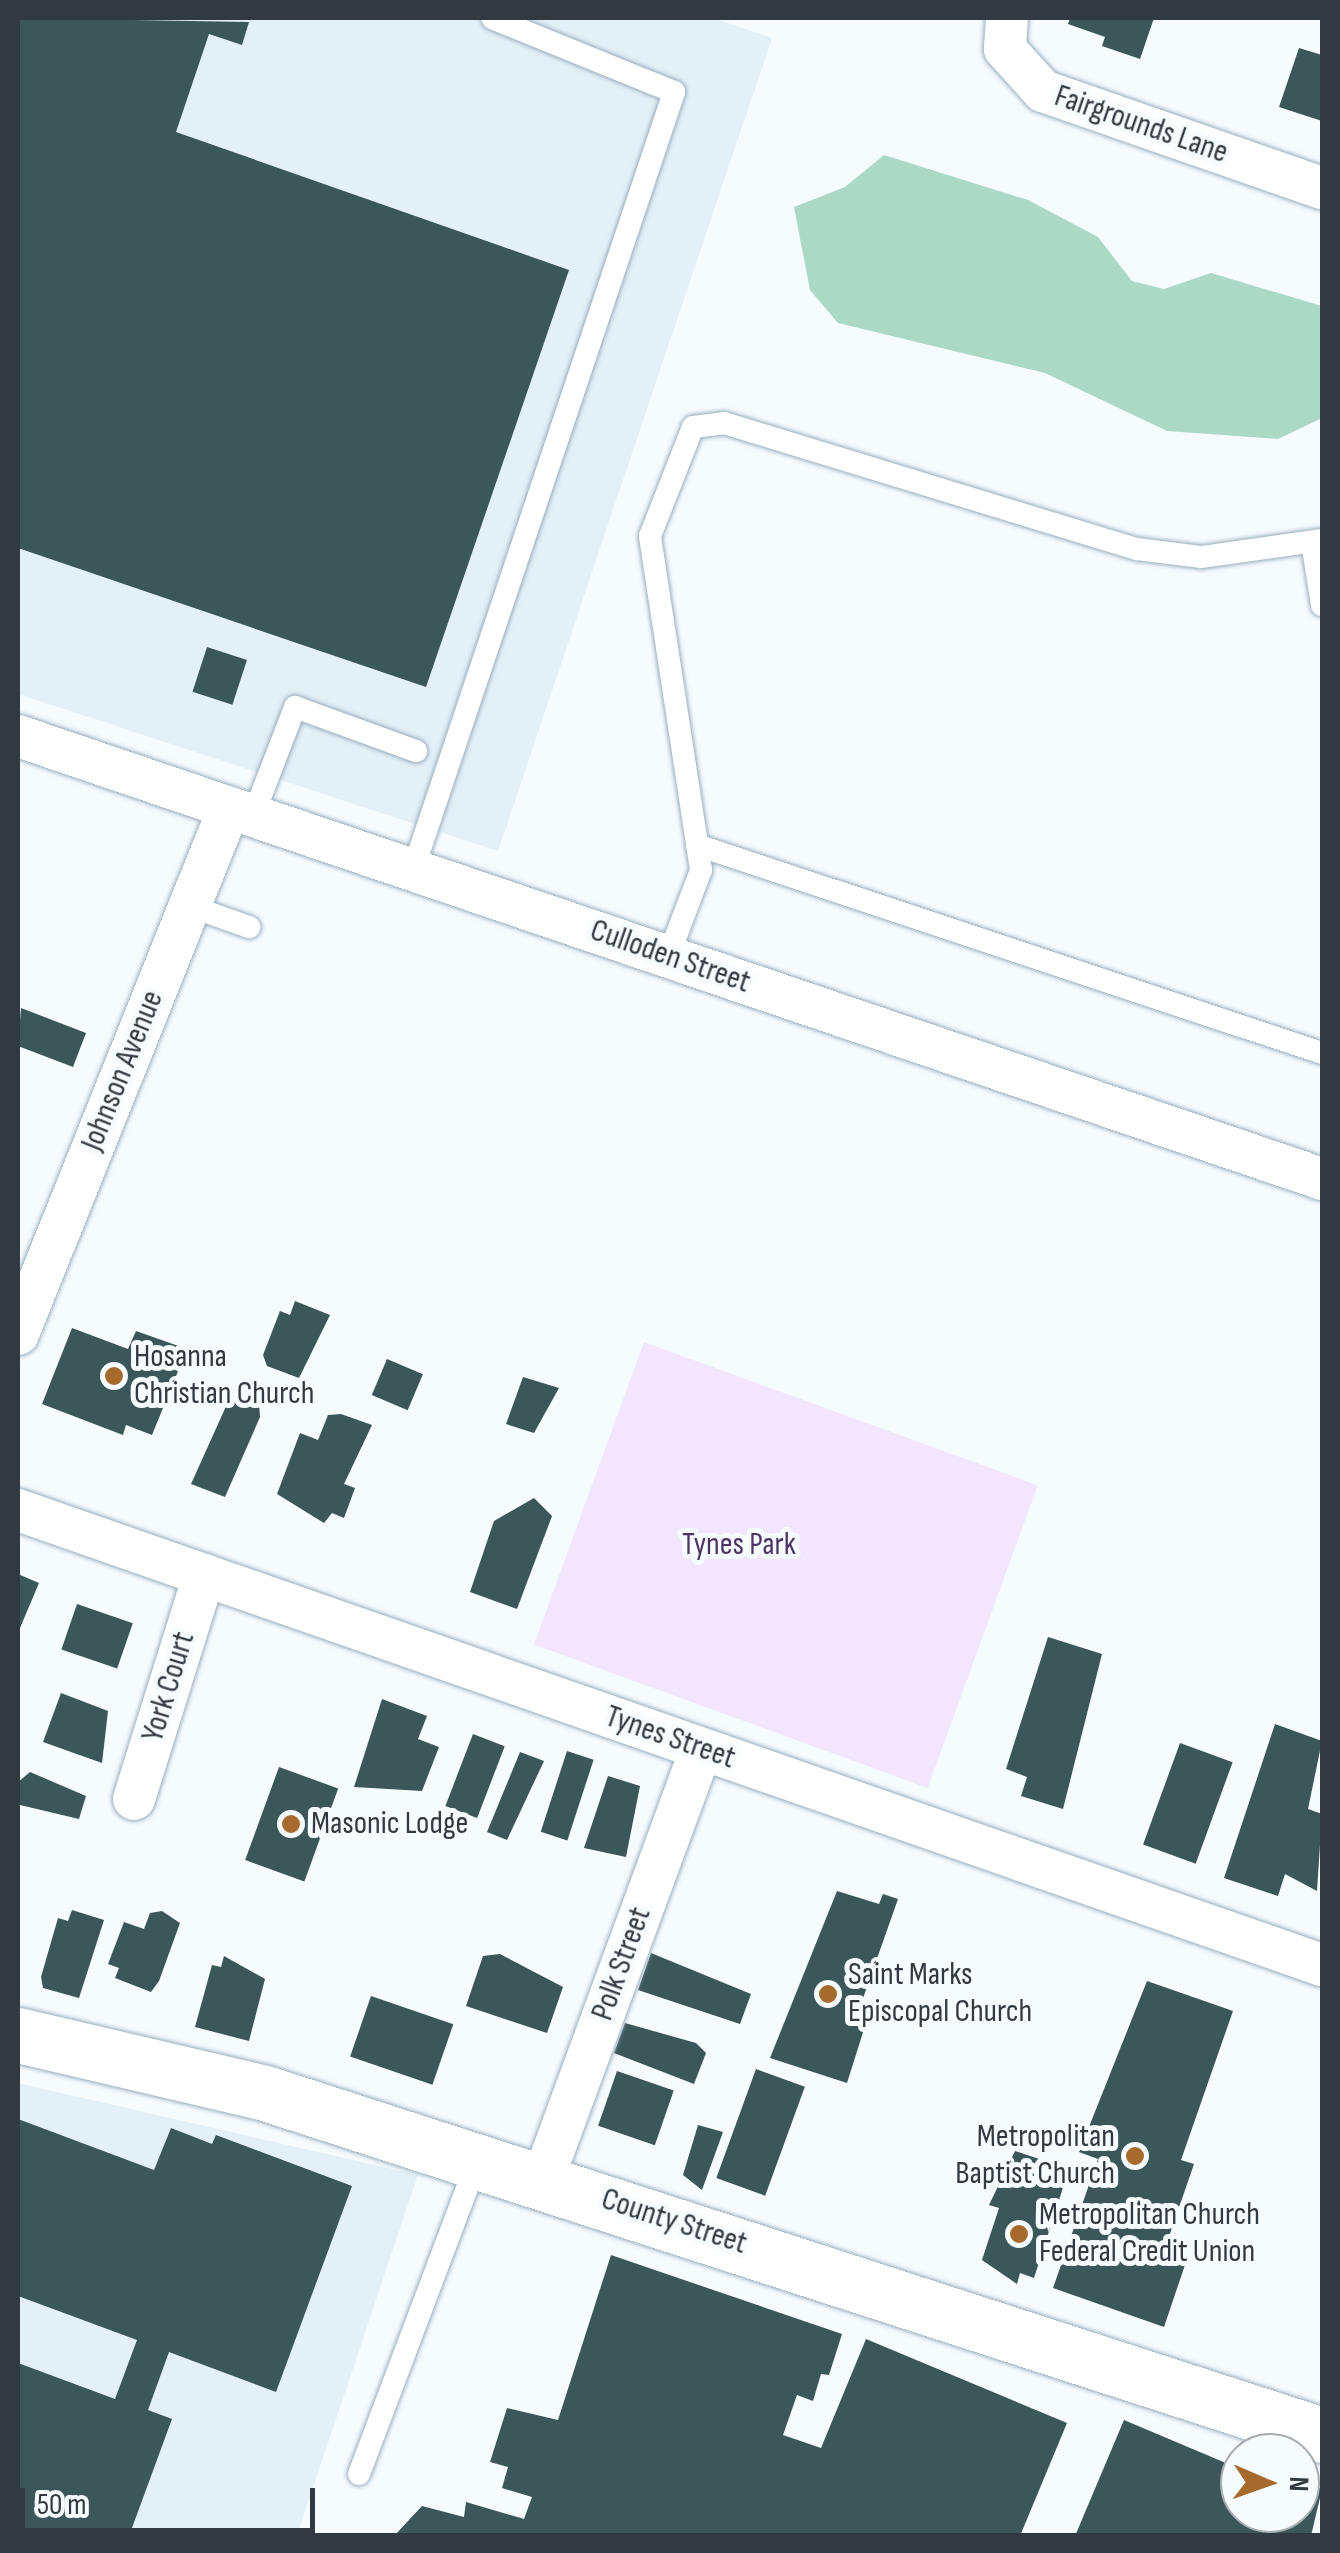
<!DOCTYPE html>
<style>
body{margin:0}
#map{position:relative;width:1340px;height:2553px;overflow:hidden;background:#f6fbfe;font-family:"Sofia Sans Condensed",sans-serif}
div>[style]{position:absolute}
.built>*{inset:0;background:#e4f0f8}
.green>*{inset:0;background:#f2e6fe;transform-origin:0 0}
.water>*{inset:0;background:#acd8c6}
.building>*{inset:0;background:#3b5759;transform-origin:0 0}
.roads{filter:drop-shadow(0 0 2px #98aebd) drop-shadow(0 0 2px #98aebd)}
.service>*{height:22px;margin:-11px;padding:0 11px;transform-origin:11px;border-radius:11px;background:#fff}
.minor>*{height:42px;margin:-21px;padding:0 21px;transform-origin:21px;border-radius:21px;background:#fff}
.tertiary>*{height:55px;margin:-27.5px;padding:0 27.5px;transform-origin:27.5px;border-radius:27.5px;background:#fff}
.dots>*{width:28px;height:28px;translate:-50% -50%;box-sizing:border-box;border:5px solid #f6fbfe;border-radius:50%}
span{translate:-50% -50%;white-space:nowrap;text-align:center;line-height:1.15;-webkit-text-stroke:10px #f6fbfe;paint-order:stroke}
.street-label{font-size:32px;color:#313a40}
.poi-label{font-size:32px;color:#313a40}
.left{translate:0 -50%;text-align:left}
.right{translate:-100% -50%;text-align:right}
.park-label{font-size:32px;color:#4d3463}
.frame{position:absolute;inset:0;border:20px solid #313a40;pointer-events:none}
.north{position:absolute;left:1220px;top:2433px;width:100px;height:100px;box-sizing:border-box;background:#f6fbfe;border:2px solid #a7aeb2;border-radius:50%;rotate:92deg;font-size:28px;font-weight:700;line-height:40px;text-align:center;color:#313a40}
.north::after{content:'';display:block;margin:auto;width:35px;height:45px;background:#a66b2c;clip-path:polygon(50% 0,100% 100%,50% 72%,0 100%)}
.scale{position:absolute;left:20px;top:2488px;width:295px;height:45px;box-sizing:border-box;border:5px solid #313a40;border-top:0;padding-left:12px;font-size:30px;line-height:35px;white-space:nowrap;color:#313a40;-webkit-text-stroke:8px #f6fbfe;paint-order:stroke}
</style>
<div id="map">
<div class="built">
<div style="clip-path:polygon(18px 18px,713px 18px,772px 38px,498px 851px,18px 694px)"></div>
<div style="clip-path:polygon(18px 2083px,418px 2175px,297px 2535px,18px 2536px)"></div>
</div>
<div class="green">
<div style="left:644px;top:1342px;width:419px;height:322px;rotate:20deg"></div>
</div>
<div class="water">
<div style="clip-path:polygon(884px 155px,1028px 200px,1098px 237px,1132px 281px,1164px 289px,1211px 273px,1322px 306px,1322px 418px,1278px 439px,1167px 431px,1045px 373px,838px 323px,810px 290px,794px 207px,845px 187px)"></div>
</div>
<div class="building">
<div style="clip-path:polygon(18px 18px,249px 22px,242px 45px,209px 34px,176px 132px,569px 270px,426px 687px,18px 548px)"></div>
<div style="clip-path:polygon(1070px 18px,1154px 18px,1140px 59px,1102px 46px,1105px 37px,1068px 24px)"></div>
<div style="clip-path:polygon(1299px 48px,1322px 55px,1322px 121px,1279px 107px)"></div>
<div style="left:207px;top:647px;width:42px;height:47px;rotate:18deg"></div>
<div style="clip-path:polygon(21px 1008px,86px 1033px,73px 1067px,18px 1046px)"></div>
<div style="clip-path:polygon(295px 1301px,330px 1315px,299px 1378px,267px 1366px,263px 1355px,280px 1311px,290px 1315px)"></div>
<div style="clip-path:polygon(72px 1328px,128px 1349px,136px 1331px,187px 1349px,152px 1435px,126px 1425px,123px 1435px,42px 1404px)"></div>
<div style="left:387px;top:1359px;width:39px;height:39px;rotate:23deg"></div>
<div style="clip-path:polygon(523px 1377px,559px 1388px,534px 1433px,506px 1424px)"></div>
<div style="clip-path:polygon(232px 1393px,259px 1403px,260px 1417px,225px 1497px,191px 1484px)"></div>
<div style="clip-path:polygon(341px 1414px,372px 1425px,344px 1484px,355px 1488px,344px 1518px,332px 1513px,324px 1523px,277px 1494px,300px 1433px,318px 1440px,328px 1415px)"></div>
<div style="clip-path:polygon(534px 1498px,552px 1516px,517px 1609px,470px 1592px,494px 1521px)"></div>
<div style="clip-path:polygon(18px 1574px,39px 1583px,20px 1628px,18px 1627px)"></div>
<div style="left:77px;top:1604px;width:59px;height:48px;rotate:19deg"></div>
<div style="clip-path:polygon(1048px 1637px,1102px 1654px,1063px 1809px,1021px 1796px,1027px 1777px,1006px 1769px)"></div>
<div style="clip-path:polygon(61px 1693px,108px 1711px,102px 1763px,43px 1742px)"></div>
<div style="clip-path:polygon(382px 1699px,427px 1716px,418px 1739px,439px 1747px,422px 1791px,354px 1787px)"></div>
<div style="clip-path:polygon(1275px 1724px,1322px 1741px,1308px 1809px,1322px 1814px,1317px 1891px,1285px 1874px,1278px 1896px,1224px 1878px)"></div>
<div style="left:473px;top:1734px;width:34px;height:77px;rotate:21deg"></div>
<div style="left:1180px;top:1743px;width:56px;height:108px;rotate:20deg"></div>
<div style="left:567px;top:1751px;width:28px;height:85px;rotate:18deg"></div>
<div style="clip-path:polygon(520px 1752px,544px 1761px,507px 1840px,487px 1832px)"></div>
<div style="left:279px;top:1767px;width:63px;height:99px;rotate:20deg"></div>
<div style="clip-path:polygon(30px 1772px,86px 1796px,79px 1819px,20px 1805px,18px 1782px)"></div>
<div style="clip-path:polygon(608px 1776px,640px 1786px,626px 1857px,584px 1848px)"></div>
<div style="clip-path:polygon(837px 1891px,879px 1904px,883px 1894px,898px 1899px,861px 2004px,871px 2007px,847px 2083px,770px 2058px)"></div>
<div style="clip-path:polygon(72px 1910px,104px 1920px,79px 1998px,43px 1988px,41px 1977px,58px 1918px,68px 1921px)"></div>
<div style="clip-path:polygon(162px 1911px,180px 1923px,159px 1981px,151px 1992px,115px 1978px,119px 1968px,108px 1964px,124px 1922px,144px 1929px,150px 1913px)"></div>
<div style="clip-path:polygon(651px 1953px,751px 1994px,740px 2024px,638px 1990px)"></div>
<div style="clip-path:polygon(500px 1954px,563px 1987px,547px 2033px,466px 2006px,483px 1956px)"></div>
<div style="clip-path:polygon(224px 1956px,265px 1979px,249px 2041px,195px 2027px,212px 1965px,221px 1967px)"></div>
<div style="clip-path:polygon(1147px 1981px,1233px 2011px,1181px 2160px,1194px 2164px,1164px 2251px,1187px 2259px,1164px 2327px,1053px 2288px,1098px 2159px,1079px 2152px)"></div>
<div style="left:371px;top:1996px;width:87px;height:64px;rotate:19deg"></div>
<div style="clip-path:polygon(625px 2023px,696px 2043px,706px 2053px,694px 2084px,614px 2053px)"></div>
<div style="left:756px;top:2069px;width:52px;height:116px;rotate:20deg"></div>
<div style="left:617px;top:2071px;width:60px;height:58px;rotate:19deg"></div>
<div style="clip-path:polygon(18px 2119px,154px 2170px,171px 2128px,212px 2144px,216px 2135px,352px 2186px,276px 2392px,169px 2352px,148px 2410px,172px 2419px,129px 2536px,18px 2536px,18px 2363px,115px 2399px,137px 2340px,18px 2296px)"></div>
<div style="clip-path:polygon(698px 2125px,723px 2132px,702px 2190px,683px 2175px)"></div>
<div style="clip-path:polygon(1015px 2151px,1069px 2169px,1034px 2278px,1020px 2273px,1017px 2284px,982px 2260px,999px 2208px,989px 2205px)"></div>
<div style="clip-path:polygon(611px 2255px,842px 2334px,829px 2375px,821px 2374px,813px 2401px,797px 2395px,783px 2435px,821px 2448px,866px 2339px,1067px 2423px,1020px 2536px,394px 2536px,422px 2506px,464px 2517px,466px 2502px,524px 2519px,532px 2497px,502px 2488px,508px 2467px,490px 2462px,507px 2408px,558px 2420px)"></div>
<div style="clip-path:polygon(1124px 2420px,1240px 2469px,1240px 2513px,1300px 2513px,1300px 2479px,1322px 2489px,1311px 2536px,1075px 2536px)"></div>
</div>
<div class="roads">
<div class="service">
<div style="left:1312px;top:542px;width:64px;rotate:81deg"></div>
<div style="left:253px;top:816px;width:117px;rotate:-68.9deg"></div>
<div style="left:295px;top:707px;width:129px;rotate:20deg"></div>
<div style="left:697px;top:845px;width:659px;rotate:18.41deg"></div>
<div style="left:413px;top:870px;width:821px;rotate:-71.45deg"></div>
<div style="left:674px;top:92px;width:196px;rotate:-157.9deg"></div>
<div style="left:190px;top:906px;width:63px;rotate:19.6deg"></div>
<div style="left:668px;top:957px;width:93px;rotate:-69.2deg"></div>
<div style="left:701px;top:870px;width:338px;rotate:-98.7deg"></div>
<div style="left:650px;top:536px;width:117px;rotate:-68.5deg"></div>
<div style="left:693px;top:427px;width:31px;rotate:-7deg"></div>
<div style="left:724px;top:423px;width:432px;rotate:17deg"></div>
<div style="left:1137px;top:549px;width:64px;rotate:7.1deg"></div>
<div style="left:1201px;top:557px;width:122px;rotate:-8deg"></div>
<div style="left:359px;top:2474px;width:334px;rotate:-69.3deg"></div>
</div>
<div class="minor">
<div style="left:1007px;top:18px;width:31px;rotate:94deg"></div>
<div style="left:1005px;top:49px;width:57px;rotate:47.9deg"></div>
<div style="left:1043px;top:91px;width:295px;rotate:19.2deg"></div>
<div style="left:18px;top:736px;width:1377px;rotate:18.76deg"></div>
<div style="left:18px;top:1334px;width:567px;rotate:-68.14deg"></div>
<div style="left:18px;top:1510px;width:1381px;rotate:19.24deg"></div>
<div style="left:134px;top:1799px;width:235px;rotate:-72.6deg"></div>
<div style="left:543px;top:2179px;width:458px;rotate:-69.8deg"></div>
</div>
<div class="tertiary">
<div style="left:18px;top:2035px;width:254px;rotate:13.2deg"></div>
<div style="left:265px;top:2093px;width:1111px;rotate:17.93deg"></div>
</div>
</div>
<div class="dots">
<div style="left:114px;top:1376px;background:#a66b2c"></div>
<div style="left:291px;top:1824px;background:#a66b2c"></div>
<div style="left:828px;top:1994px;background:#a66b2c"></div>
<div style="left:1135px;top:2156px;background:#a66b2c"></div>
<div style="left:1019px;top:2234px;background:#a66b2c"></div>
</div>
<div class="street-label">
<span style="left:1141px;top:125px;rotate:19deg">Fairgrounds Lane</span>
<span style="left:670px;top:957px;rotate:19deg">Culloden Street</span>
<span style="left:123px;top:1071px;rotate:-68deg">Johnson Avenue</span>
<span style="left:169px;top:1687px;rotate:-73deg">York Court</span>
<span style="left:670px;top:1738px;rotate:19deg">Tynes Street</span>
<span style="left:622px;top:1964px;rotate:-70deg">Polk Street</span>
<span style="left:674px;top:2222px;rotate:18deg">County Street</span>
</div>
<div class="poi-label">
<span class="left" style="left:134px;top:1376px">Hosanna<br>Christian Church</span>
<span class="left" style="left:311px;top:1824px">Masonic Lodge</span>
<span class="left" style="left:848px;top:1994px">Saint Marks<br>Episcopal Church</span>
<span class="right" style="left:1115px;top:2156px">Metropolitan<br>Baptist Church</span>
<span class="left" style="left:1039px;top:2234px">Metropolitan Church<br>Federal Credit Union</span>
</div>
<div class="park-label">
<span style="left:739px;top:1545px">Tynes Park</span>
</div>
<div class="frame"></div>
<div class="north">N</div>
<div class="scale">50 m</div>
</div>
